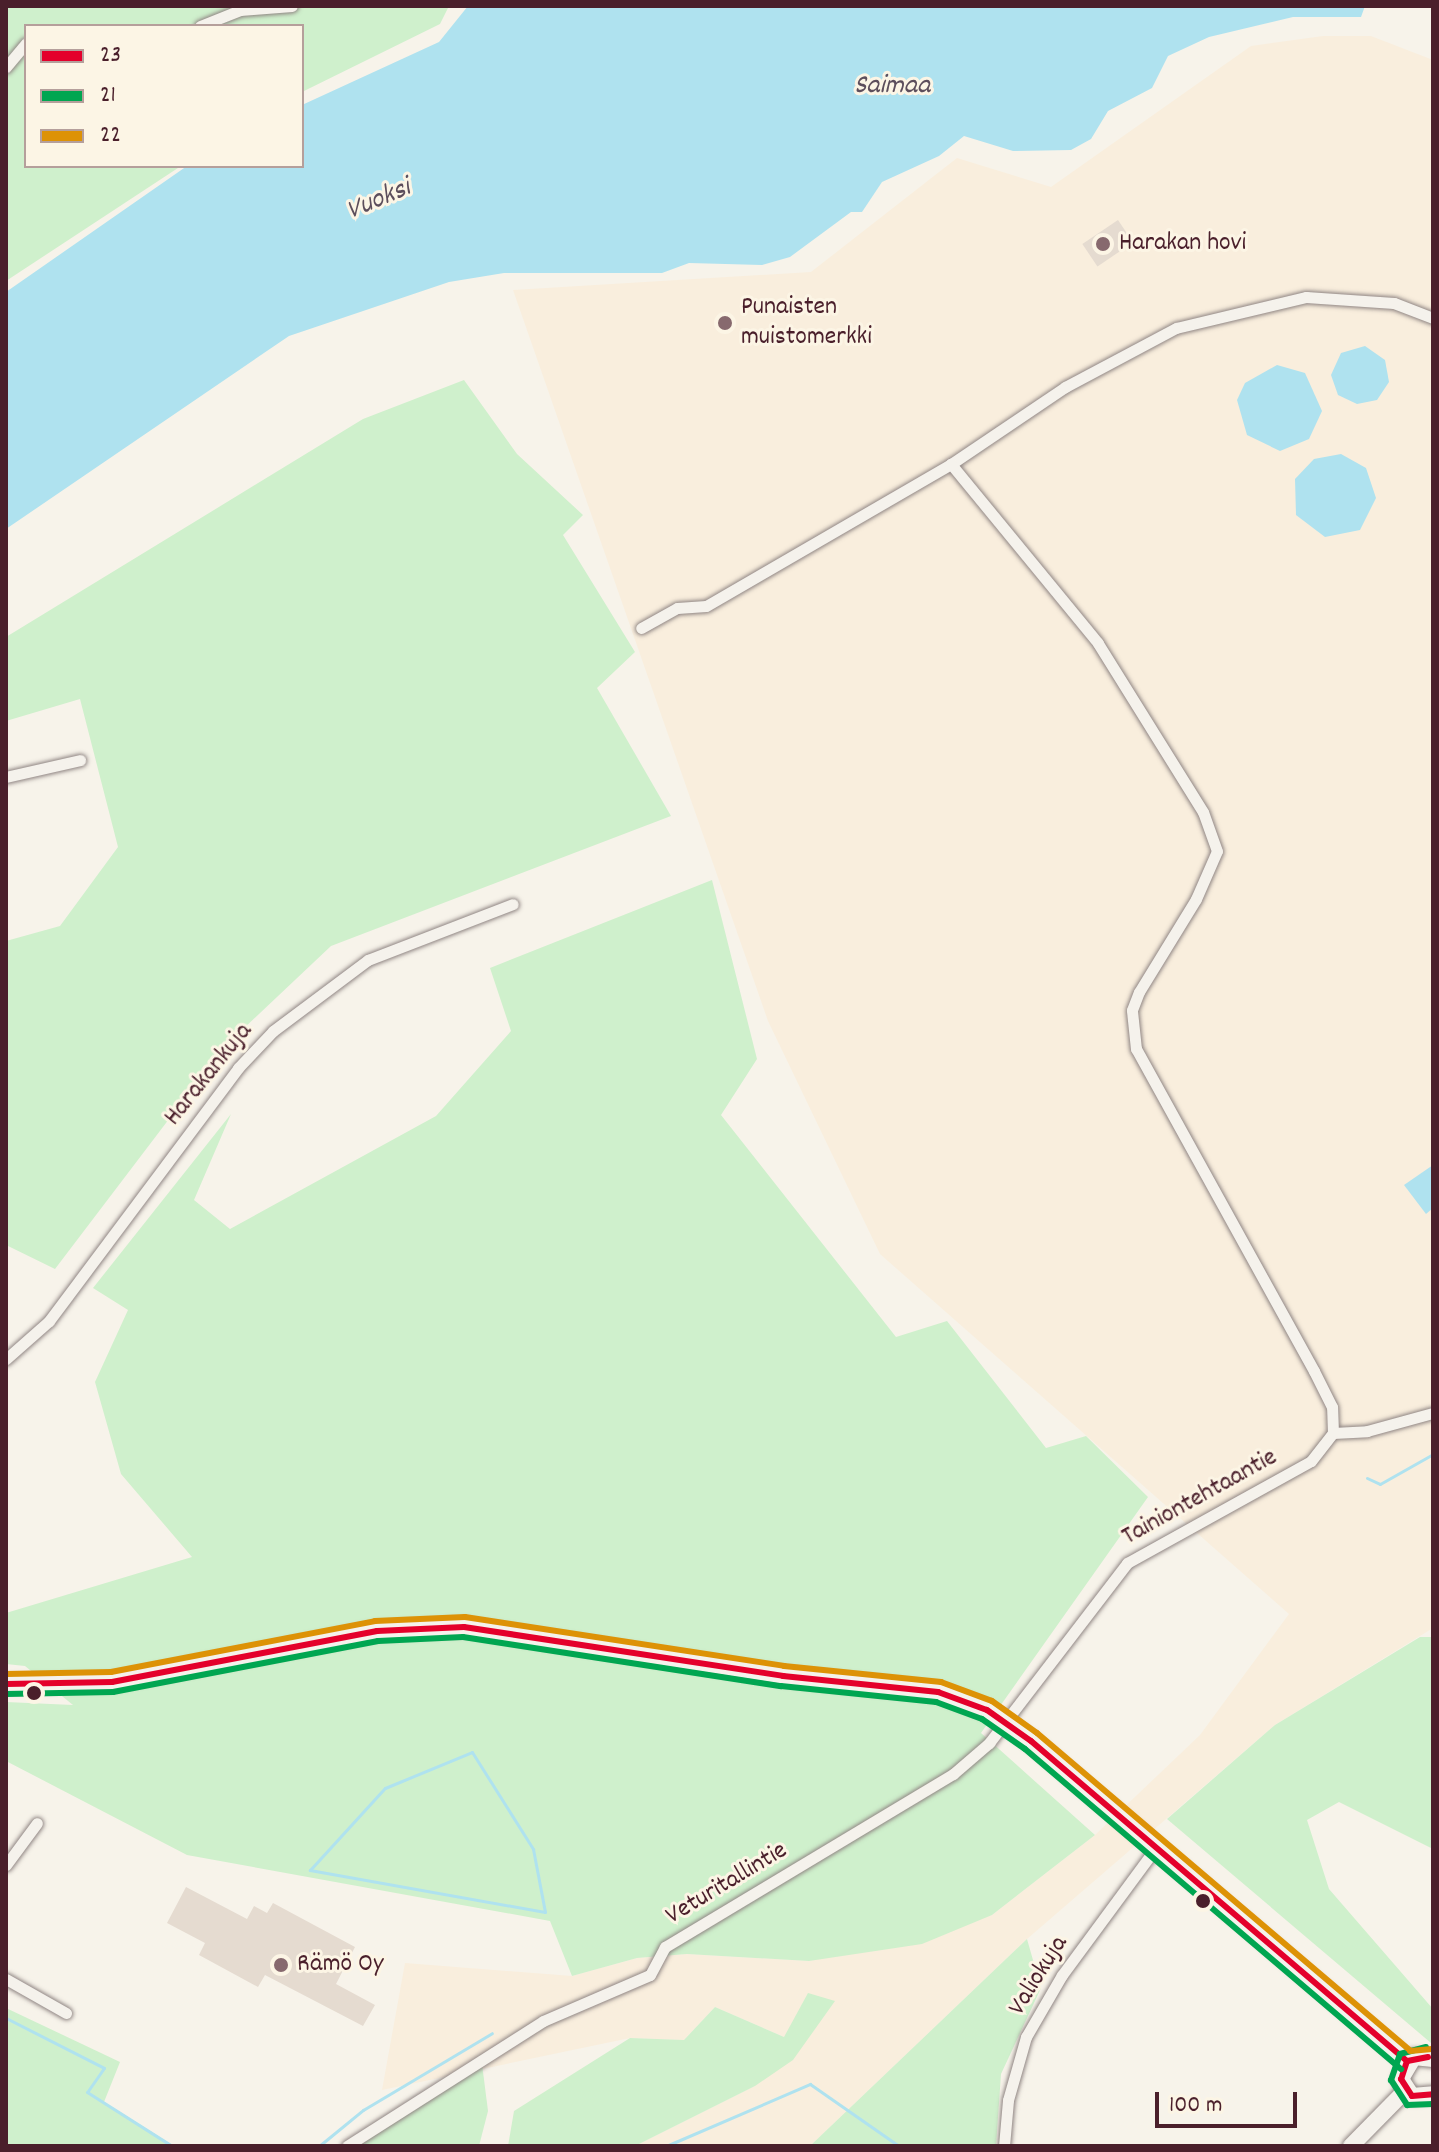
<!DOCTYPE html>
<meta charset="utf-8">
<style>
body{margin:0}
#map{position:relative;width:1439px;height:2152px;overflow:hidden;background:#f7f3ea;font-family:Dekko,sans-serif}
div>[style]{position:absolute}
.built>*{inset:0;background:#f9eedd}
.green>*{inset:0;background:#cff0cc}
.water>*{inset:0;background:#afe2ef}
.stream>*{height:3px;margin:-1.5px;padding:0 1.5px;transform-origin:1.5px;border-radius:1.5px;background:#afe2ef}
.building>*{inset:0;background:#e5dbd0;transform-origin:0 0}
.roads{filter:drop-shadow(0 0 2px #908684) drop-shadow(0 0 2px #908684)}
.street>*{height:11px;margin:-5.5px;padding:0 5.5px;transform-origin:5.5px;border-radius:5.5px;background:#f5f2ec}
.secondary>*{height:16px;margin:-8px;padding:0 8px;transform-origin:8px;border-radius:8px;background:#f5f2ec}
.bus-1>*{height:6px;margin:-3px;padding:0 3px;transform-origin:3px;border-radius:3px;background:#e4002b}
.bus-2>*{height:6px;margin:-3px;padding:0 3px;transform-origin:3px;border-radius:3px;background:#00a651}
.bus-3>*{height:6px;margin:-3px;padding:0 3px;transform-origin:3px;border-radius:3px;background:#dd9206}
.dots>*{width:22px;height:22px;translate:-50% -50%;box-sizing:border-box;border:4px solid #fcf5e5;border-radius:50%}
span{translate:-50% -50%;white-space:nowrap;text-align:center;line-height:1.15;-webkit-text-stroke:6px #fcf5e5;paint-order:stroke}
.poi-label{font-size:26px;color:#4a1f2b}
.left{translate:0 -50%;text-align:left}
.street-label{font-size:26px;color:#4a1f2b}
.water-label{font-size:28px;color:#5c4e5c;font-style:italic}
.frame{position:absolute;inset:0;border:8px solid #4a1f2b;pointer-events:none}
.legend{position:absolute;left:24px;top:24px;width:280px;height:144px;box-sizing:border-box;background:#fcf5e5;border:2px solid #b59f9b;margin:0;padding:10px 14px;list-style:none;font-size:24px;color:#4a1f2b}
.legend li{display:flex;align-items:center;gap:16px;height:40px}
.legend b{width:40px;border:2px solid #b59f9b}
.scale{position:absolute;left:1155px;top:2092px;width:142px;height:36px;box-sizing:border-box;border:4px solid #4a1f2b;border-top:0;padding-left:10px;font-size:24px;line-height:28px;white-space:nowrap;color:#4a1f2b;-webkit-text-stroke:6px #fcf5e5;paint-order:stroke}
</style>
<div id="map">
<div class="built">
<div style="clip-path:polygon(1323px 36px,1371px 36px,1433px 60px,1433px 1628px,1275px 1725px,1027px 1939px,810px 2146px,635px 2146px,755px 2086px,784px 2037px,715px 2007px,684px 2040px,630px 2038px,382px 2090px,405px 1963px,572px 1976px,637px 1958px,687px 1954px,809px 1961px,992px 1915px,1095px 1835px,1200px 1735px,1289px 1614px,880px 1254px,768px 1021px,513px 290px,811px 272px,957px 158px,1051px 187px,1251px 46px)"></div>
</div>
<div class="green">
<div style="clip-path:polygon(6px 6px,449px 6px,440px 24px,302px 92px,302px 26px,26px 26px,26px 166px,181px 166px,6px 281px)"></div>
<div style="clip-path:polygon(464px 380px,517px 454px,583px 515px,563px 535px,635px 652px,597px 688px,671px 816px,331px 946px,223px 1048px,55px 1269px,6px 1245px,6px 941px,60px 926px,118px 847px,80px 699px,6px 721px,6px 637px,363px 419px)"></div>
<div style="clip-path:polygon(712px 880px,757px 1059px,721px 1115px,896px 1337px,947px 1321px,1046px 1448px,1086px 1436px,1148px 1497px,981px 1733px,1095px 1835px,992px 1915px,922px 1944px,809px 1961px,687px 1954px,637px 1958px,572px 1976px,550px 1921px,187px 1855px,6px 1761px,6px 1702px,73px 1705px,25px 1666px,6px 1664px,6px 1613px,192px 1557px,121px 1474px,95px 1382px,128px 1310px,93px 1288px,231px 1114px,194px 1200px,230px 1229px,436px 1116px,511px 1031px,490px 968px)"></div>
<div style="clip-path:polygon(1420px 1637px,1433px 1637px,1433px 1849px,1339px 1802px,1307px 1820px,1329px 1889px,1433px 2009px,1431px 2043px,1167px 1819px,1275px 1725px)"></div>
<div style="clip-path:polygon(1027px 1939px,1041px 1988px,1001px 2074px,996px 2146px,810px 2146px)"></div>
<div style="clip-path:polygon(808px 1993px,835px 2001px,793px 2060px,755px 2086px,635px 2146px,508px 2146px,514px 2111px,630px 2038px,684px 2040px,715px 2007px,784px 2037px)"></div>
<div style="clip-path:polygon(6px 2008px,120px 2062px,104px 2102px,174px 2146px,6px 2146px)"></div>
<div style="clip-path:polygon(482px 2064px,488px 2111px,479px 2146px,359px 2146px)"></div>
</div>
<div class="water">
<div style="clip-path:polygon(468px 6px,1365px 6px,1361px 17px,1293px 17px,1209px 37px,1168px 56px,1152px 88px,1108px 111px,1091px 139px,1071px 150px,1013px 151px,964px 136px,939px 156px,882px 182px,862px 212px,851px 212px,790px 257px,762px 265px,689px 263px,662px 273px,504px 273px,449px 282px,289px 336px,6px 529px,6px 292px,187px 166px,302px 166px,302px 105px,439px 42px)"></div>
<div style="clip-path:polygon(1365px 346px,1385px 360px,1389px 382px,1377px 400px,1357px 404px,1338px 395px,1331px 375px,1341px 353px)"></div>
<div style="clip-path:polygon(1277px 365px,1305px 373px,1322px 411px,1309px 439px,1280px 451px,1247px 435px,1237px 400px,1245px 383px)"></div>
<div style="clip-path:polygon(1341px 454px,1366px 468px,1376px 498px,1360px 530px,1325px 537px,1296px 515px,1295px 479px,1314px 459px)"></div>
<div style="clip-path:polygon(1433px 1165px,1433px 1208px,1426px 1214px,1404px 1185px)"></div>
</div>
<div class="stream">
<div style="left:1367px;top:1478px;width:14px;rotate:25deg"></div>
<div style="left:1380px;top:1484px;width:61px;rotate:-29.5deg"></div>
<div style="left:472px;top:1752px;width:115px;rotate:57.8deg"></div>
<div style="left:533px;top:1849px;width:64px;rotate:79.2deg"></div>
<div style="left:545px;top:1912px;width:239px;rotate:-169.9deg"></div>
<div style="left:310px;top:1870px;width:111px;rotate:-47.6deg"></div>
<div style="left:385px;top:1788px;width:94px;rotate:-22.5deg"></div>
<div style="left:6px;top:2018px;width:110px;rotate:27deg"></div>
<div style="left:104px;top:2068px;width:29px;rotate:125deg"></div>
<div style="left:87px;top:2092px;width:101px;rotate:32.4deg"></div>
<div style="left:319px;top:2146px;width:57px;rotate:-39.3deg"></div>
<div style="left:363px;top:2110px;width:150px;rotate:-30.8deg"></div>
<div style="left:666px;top:2146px;width:157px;rotate:-23.3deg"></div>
<div style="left:810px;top:2084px;width:108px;rotate:34.9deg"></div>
</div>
<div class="building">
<div style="left:1118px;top:220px;width:27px;height:43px;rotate:56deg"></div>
<div style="clip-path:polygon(186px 1887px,247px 1919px,254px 1906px,267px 1913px,273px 1903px,355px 1947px,336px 1984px,375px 2005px,363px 2026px,265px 1975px,258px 1987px,199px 1955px,205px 1943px,167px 1923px)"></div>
</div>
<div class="roads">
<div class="street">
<div style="left:200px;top:26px;width:43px;rotate:-21.8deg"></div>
<div style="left:240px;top:10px;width:52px;rotate:-4.4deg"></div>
<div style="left:6px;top:67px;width:31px;rotate:-50deg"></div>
<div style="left:951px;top:464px;width:138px;rotate:-34deg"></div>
<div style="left:1065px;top:387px;width:126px;rotate:-28deg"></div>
<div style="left:1176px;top:328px;width:134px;rotate:-13.4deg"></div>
<div style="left:1306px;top:297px;width:88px;rotate:3.9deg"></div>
<div style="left:1394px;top:303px;width:42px;rotate:21deg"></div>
<div style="left:6px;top:777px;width:76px;rotate:-12.9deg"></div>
<div style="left:6px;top:1359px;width:57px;rotate:-41.5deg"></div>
<div style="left:49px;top:1321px;width:316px;rotate:-53.2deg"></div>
<div style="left:238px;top:1068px;width:51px;rotate:-46.6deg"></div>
<div style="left:273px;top:1031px;width:119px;rotate:-36.8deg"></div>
<div style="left:368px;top:960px;width:155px;rotate:-21.1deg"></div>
<div style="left:1333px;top:1433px;width:34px;rotate:-3deg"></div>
<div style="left:1367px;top:1431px;width:68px;rotate:-15.3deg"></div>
<div style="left:6px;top:1865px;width:52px;rotate:-53.6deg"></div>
<div style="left:6px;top:1979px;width:69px;rotate:29.5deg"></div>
<div style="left:347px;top:2146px;width:232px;rotate:-32.5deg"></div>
<div style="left:543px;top:2021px;width:116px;rotate:-23.3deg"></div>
<div style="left:650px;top:1975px;width:32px;rotate:-62deg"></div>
<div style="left:665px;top:1947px;width:336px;rotate:-31deg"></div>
<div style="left:953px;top:1774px;width:48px;rotate:-40.7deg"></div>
<div style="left:989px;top:1743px;width:227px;rotate:-52.5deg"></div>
<div style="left:1127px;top:1563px;width:210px;rotate:-29deg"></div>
<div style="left:1311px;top:1461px;width:36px;rotate:-52deg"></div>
<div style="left:1333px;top:1433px;width:26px;rotate:-92deg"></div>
<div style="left:1332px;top:1407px;width:40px;rotate:-116.6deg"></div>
<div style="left:1314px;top:1371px;width:368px;rotate:-118.9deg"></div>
<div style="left:1136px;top:1049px;width:39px;rotate:-96deg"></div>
<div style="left:1132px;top:1010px;width:19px;rotate:-69deg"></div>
<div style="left:1139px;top:992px;width:109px;rotate:-58.5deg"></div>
<div style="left:1196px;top:899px;width:52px;rotate:-66.4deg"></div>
<div style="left:1217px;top:851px;width:41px;rotate:-109.7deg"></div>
<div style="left:1203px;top:812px;width:199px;rotate:-121.9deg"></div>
<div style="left:1098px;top:643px;width:232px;rotate:-129.4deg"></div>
<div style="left:951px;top:464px;width:283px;rotate:149.9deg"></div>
<div style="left:706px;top:606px;width:29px;rotate:176deg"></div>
<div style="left:677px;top:608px;width:41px;rotate:150.9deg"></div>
<div style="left:1004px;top:2146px;width:46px;rotate:-85deg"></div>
<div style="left:1008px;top:2100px;width:66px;rotate:-74.1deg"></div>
<div style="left:1026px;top:2037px;width:72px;rotate:-59.9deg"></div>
<div style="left:1062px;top:1975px;width:157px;rotate:-53.6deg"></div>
</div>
<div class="secondary">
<div style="left:6px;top:1684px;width:106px;rotate:-1.1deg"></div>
<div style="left:112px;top:1682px;width:270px;rotate:-10.9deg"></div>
<div style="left:377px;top:1631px;width:87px;rotate:-2.6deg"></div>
<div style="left:464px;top:1627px;width:323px;rotate:8.7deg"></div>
<div style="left:783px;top:1676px;width:156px;rotate:5.9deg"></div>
<div style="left:938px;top:1692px;width:52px;rotate:20.2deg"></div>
<div style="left:987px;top:1710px;width:54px;rotate:35.2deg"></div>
<div style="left:1031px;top:1741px;width:494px;rotate:40.4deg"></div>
<div style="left:1433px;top:2059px;width:19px;rotate:-174deg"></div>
<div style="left:1414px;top:2057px;width:26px;rotate:121deg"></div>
<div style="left:1401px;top:2079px;width:20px;rotate:57deg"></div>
<div style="left:1412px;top:2096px;width:21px;rotate:-5deg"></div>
<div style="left:1351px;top:2146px;width:78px;rotate:-45.5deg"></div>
</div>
</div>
<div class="bus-1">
<div style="left:6px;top:1684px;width:106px;rotate:-1.1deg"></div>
<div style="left:112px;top:1682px;width:270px;rotate:-10.9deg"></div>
<div style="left:377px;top:1631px;width:87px;rotate:-2.6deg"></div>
<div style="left:464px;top:1627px;width:323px;rotate:8.7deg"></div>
<div style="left:783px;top:1676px;width:156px;rotate:5.9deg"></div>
<div style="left:938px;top:1692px;width:52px;rotate:20.2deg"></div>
<div style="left:987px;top:1710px;width:54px;rotate:35.2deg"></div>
<div style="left:1031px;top:1741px;width:494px;rotate:40.4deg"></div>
<div style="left:1428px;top:2057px;width:21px;rotate:169deg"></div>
<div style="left:1407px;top:2061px;width:19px;rotate:108deg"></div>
<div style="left:1401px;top:2079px;width:20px;rotate:57deg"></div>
<div style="left:1412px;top:2096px;width:21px;rotate:-5deg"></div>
</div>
<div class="bus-2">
<div style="left:6px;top:1694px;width:107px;rotate:-1.1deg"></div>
<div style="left:113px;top:1692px;width:270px;rotate:-10.9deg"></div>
<div style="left:378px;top:1641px;width:85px;rotate:-2.7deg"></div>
<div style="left:463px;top:1637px;width:322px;rotate:8.8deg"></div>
<div style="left:781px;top:1686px;width:156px;rotate:5.9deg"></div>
<div style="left:936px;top:1702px;width:49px;rotate:20.3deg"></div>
<div style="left:982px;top:1719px;width:52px;rotate:34.9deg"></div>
<div style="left:1025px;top:1749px;width:494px;rotate:40.4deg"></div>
<div style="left:1426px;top:2047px;width:27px;rotate:165deg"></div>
<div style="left:1400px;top:2054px;width:28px;rotate:109deg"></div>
<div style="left:1391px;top:2080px;width:30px;rotate:57deg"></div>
<div style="left:1407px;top:2105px;width:26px;rotate:-2deg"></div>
</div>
<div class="bus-3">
<div style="left:6px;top:1674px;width:105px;rotate:-1.1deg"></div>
<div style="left:111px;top:1672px;width:269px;rotate:-10.9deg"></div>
<div style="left:375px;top:1621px;width:90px;rotate:-2.5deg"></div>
<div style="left:465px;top:1617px;width:323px;rotate:8.7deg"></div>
<div style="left:784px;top:1666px;width:158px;rotate:5.8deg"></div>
<div style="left:941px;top:1682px;width:54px;rotate:20.4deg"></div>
<div style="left:992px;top:1701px;width:55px;rotate:35.4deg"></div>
<div style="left:1037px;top:1733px;width:490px;rotate:40.4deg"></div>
<div style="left:1410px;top:2051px;width:22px;rotate:-5deg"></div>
</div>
<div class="dots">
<div style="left:1103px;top:244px;background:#87696e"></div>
<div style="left:725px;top:323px;background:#87696e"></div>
<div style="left:34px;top:1693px;background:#4a1f2b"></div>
<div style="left:1203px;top:1901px;background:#4a1f2b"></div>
<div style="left:281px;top:1965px;background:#87696e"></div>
</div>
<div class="poi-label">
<span class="left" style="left:1119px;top:244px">Harakan hovi</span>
<span class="left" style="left:741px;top:323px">Punaisten<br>muistomerkki</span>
<span class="left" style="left:297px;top:1965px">Rämö Oy</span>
</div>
<div class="street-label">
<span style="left:209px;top:1075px;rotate:-51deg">Harakankuja</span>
<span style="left:1200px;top:1498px;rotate:-29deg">Tainiontehtaantie</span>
<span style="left:727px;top:1884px;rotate:-31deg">Veturitallintie</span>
<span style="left:1039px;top:1976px;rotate:-58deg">Valiokuja</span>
</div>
<div class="water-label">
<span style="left:892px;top:87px">Saimaa</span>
<span style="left:379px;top:201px;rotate:-23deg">Vuoksi</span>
</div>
<div class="frame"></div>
<ul class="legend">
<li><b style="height:10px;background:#e4002b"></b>23</li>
<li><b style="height:10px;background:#00a651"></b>21</li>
<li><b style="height:10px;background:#dd9206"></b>22</li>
</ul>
<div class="scale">100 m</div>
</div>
